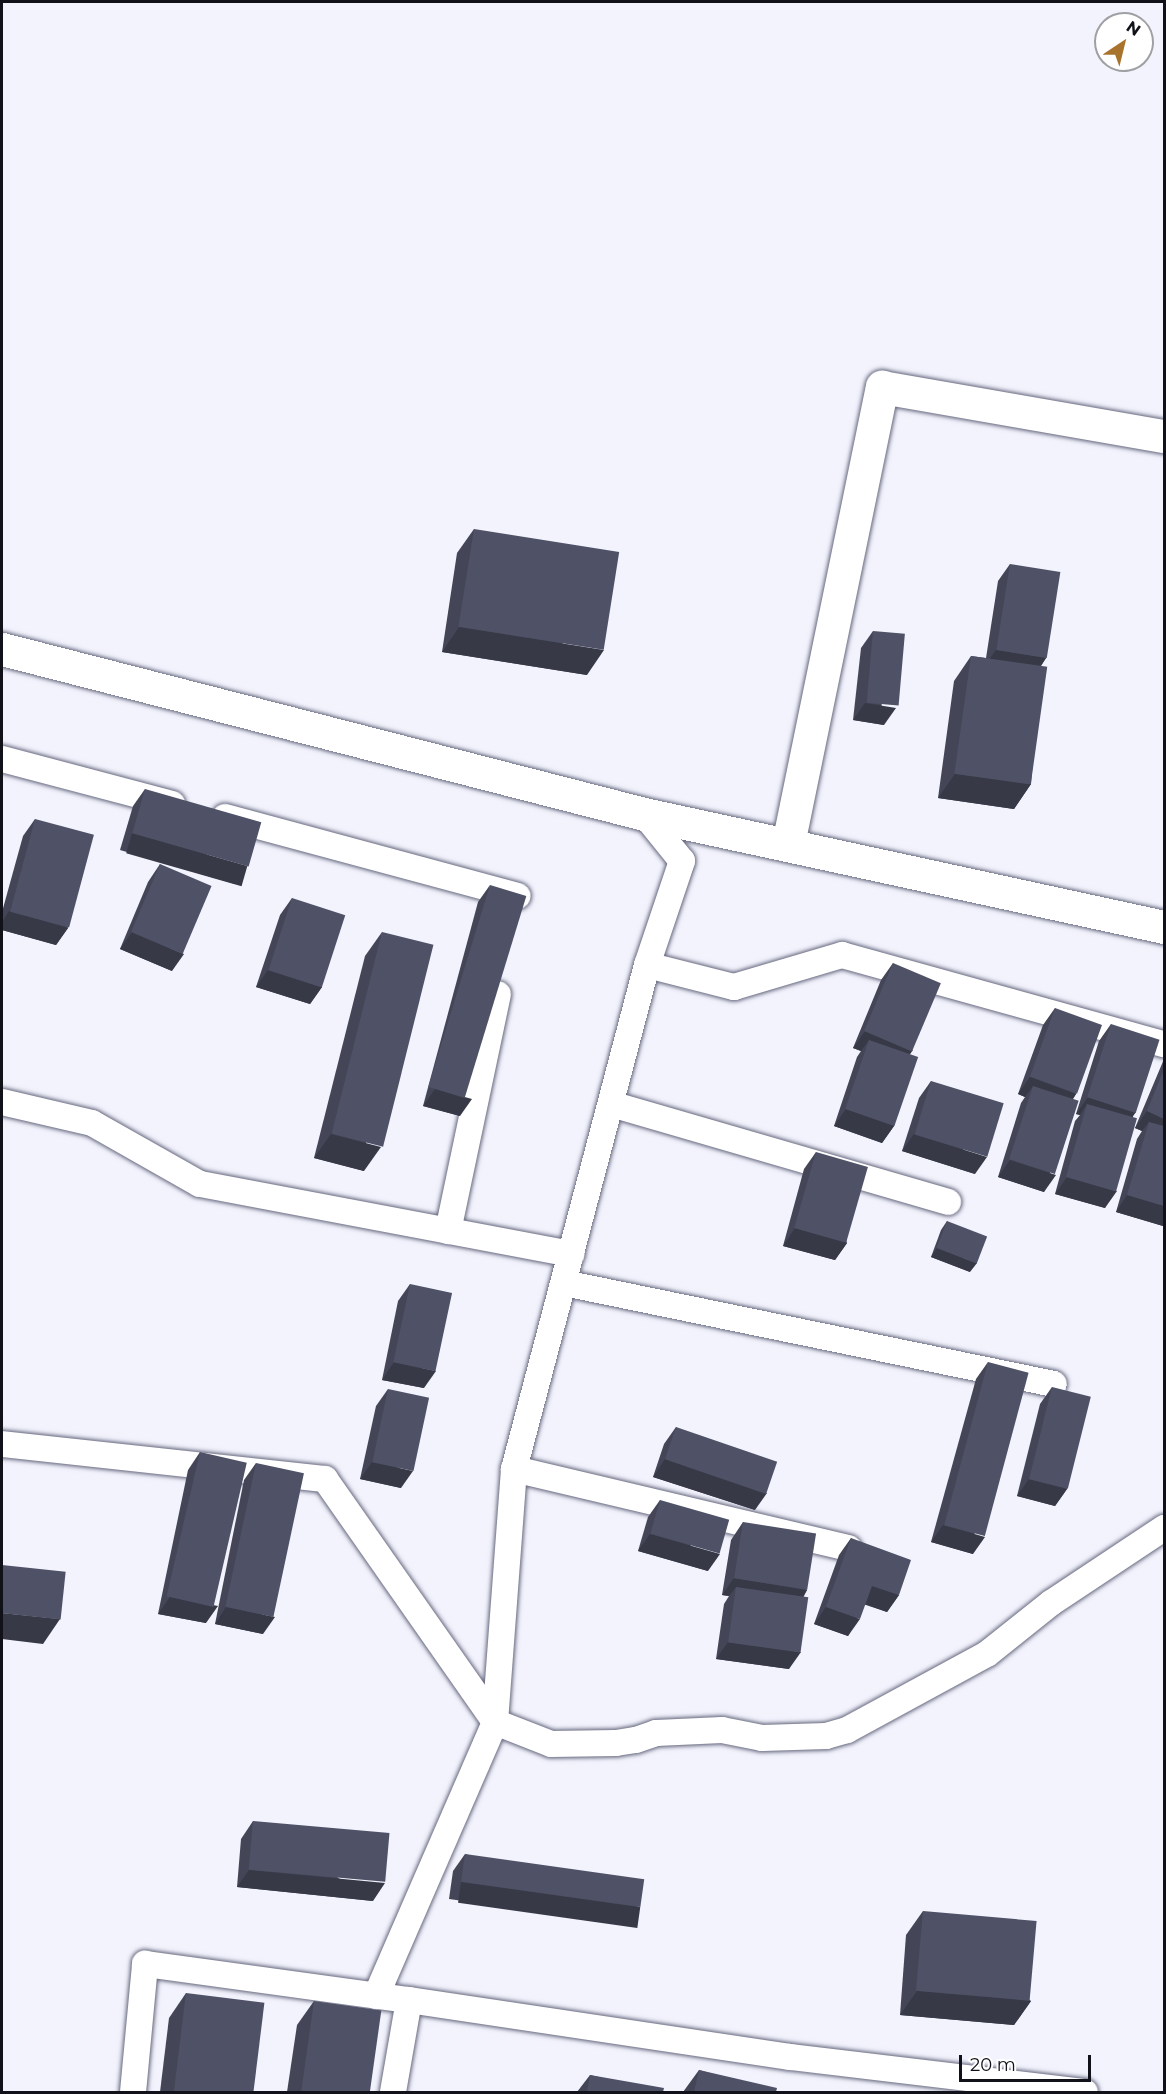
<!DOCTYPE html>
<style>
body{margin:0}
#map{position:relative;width:1166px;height:2094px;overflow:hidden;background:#f2f3fd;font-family:Montserrat,sans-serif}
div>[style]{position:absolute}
.roads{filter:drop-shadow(0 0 2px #66687e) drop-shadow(0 0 2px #66687e)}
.lane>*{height:26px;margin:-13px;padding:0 13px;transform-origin:13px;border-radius:13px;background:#fff}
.street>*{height:33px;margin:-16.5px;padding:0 16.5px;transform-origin:16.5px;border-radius:16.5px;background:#fff}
.wall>*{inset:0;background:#444658}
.shaded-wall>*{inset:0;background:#373947;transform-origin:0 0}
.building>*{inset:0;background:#4f5166;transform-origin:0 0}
span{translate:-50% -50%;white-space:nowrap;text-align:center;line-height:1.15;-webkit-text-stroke:6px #fff;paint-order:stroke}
.frame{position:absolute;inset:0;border:3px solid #101119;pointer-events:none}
.north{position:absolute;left:1094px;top:12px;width:60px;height:60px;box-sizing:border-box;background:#fff;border:2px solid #9fa0a3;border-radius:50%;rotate:35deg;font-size:16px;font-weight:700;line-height:24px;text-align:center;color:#101119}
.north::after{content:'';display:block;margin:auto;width:21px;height:27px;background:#a8742d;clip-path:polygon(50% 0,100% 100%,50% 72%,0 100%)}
.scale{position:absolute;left:959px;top:2055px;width:132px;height:27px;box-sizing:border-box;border:3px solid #101119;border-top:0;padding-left:8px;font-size:18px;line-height:21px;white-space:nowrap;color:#101119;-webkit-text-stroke:4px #fff;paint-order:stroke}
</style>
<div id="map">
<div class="roads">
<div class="lane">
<div style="left:2px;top:759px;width:176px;rotate:14.8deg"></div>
<div style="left:225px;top:817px;width:303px;rotate:15.1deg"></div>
<div style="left:647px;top:965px;width:90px;rotate:14.2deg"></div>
<div style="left:734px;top:987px;width:113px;rotate:-16.5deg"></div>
<div style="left:842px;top:955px;width:334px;rotate:15.5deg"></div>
<div style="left:2px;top:1102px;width:92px;rotate:13.1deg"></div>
<div style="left:92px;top:1123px;width:124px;rotate:29.5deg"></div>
<div style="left:200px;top:1184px;width:378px;rotate:10.7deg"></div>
<div style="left:611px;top:1104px;width:351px;rotate:16.2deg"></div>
<div style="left:448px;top:1231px;width:242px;rotate:-78.1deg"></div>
<div style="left:564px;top:1283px;width:500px;rotate:11.65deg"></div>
<div style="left:2px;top:1444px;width:325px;rotate:6.2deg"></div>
<div style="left:325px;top:1479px;width:297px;rotate:55deg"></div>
<div style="left:495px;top:1722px;width:60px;rotate:21.4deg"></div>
<div style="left:551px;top:1744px;width:65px;rotate:-0.9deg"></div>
<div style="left:616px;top:1743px;width:20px;rotate:-9deg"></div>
<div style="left:636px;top:1740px;width:21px;rotate:-19deg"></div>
<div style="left:656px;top:1733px;width:66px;rotate:-2.6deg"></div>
<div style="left:722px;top:1730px;width:41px;rotate:11.3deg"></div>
<div style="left:762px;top:1738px;width:64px;rotate:-1.8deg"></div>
<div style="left:826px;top:1736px;width:22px;rotate:-16deg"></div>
<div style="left:847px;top:1730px;width:159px;rotate:-28.5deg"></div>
<div style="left:987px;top:1654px;width:82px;rotate:-38.6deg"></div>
<div style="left:1051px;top:1603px;width:136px;rotate:-33.6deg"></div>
<div style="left:514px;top:1469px;width:344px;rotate:13.3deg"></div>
<div style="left:376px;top:1996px;width:299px;rotate:-66.5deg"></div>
<div style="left:495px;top:1722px;width:254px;rotate:-85.7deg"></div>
<div style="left:514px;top:1469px;width:521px;rotate:-75.22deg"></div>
<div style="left:647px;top:965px;width:110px;rotate:-71.4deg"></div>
<div style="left:682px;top:861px;width:60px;rotate:-129deg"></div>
<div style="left:133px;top:2092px;width:129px;rotate:-84.6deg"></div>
<div style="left:145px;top:1964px;width:266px;rotate:7.8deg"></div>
<div style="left:409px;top:2000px;width:385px;rotate:8.5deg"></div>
<div style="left:790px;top:2057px;width:297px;rotate:6.8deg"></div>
<div style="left:393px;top:2092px;width:93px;rotate:-80.1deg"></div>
</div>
<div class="street">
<div style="left:2px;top:649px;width:663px;rotate:14.41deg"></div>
<div style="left:644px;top:814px;width:532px;rotate:12.26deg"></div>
<div style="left:788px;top:844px;width:467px;rotate:-78.4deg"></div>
<div style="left:882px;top:387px;width:286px;rotate:9.9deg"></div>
</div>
</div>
<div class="wall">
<div style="clip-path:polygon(474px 529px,587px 675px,442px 652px,457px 553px)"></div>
<div style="clip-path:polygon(1010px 564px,1046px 658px,1041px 666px,1031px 784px,1014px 809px,938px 798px,954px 681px,971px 656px,986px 658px,998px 581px)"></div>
<div style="clip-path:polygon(873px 631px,884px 725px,853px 720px,861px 648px)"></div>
<div style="clip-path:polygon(145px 789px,235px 884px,120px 850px,133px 806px)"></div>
<div style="clip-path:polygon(35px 819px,68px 928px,56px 945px,2px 930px,2px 912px,23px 836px)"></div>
<div style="clip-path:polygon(160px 864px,172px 971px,120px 949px,148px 882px)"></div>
<div style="clip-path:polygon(490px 885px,460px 1116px,423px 1106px,478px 902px)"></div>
<div style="clip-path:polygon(292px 898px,322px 987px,310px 1004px,256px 987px,280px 915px)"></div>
<div style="clip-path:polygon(382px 932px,364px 1171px,314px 1158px,365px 956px)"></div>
<div style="clip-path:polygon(893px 963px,910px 1054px,894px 1126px,882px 1143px,834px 1126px,857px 1057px,861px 1051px,853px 1048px,881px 980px)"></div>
<div style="clip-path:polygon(1055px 1008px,1076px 1094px,1073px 1099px,1044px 1192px,998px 1177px,1021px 1103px,1025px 1097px,1018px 1094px,1043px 1025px)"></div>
<div style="clip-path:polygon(1111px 1024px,1133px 1117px,1105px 1208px,1055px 1194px,1075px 1121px,1080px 1115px,1076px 1114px,1099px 1041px)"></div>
<div style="clip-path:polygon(1164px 1059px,1164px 1223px,1163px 1226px,1116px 1212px,1137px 1139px,1142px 1131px,1135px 1128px)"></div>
<div style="clip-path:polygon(931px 1081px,975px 1174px,902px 1151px,919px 1098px)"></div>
<div style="clip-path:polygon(816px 1152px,847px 1243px,835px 1260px,783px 1246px,804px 1169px)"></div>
<div style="clip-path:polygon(947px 1221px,970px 1272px,931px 1257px,941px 1230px)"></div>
<div style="clip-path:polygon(410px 1284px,424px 1388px,382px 1380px,398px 1301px)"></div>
<div style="clip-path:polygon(988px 1362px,973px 1554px,931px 1542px,976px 1379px)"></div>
<div style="clip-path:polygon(1052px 1387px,1067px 1489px,1055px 1506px,1017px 1496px,1040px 1404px)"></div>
<div style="clip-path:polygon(388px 1389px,401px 1488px,360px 1479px,376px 1406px)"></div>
<div style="clip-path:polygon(676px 1427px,755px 1510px,653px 1477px,664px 1444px)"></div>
<div style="clip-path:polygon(200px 1452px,206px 1623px,158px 1614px,188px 1470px)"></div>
<div style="clip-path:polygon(256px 1463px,263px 1634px,215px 1624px,244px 1480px)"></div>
<div style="clip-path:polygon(660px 1500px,708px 1571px,638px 1551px,648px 1517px)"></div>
<div style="clip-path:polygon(743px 1522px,807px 1590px,804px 1596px,789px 1669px,716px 1659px,724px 1604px,729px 1596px,722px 1595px,731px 1540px)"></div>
<div style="clip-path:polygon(851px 1538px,899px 1595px,887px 1612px,865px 1604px,848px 1636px,814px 1624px,839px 1555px)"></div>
<div style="clip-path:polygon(253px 1821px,373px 1901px,237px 1887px,241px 1839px)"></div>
<div style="clip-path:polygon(465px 1854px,640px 1907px,628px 1924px,449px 1899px,453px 1871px)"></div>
<div style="clip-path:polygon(923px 1911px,1031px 2001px,1014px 2025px,900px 2015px,906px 1935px)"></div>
<div style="clip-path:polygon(186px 1993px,253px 2092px,160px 2092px,169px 2018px)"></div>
<div style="clip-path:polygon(314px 2001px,370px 2092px,287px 2092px,297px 2025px)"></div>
<div style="clip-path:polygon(699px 2070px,776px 2092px,683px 2092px)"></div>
<div style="clip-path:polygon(590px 2075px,663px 2092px,577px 2092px)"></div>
</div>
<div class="shaded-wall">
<div style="clip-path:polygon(459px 627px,604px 650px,587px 675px,442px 652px)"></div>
<div style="clip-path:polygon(996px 650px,1046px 658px,1034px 676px,984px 667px)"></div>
<div style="clip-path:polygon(865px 703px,896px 708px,884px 725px,853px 720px)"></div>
<div style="clip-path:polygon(955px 774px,1031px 784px,1014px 809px,938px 798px)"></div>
<div style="left:132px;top:833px;width:120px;height:21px;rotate:16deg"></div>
<div style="clip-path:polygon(9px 911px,68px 928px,56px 945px,2px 930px,2px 922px)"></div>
<div style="clip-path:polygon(132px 932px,184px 954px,172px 971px,120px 949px)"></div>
<div style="clip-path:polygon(268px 970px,322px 987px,310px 1004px,256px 987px)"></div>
<div style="clip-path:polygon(865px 1031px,913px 1050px,901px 1067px,869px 1040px,861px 1051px,853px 1048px)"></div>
<div style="clip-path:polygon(1030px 1077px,1076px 1094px,1064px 1112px,1033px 1086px,1025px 1097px,1018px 1094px)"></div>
<div style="clip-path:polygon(435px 1089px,472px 1099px,460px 1116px,423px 1106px)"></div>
<div style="clip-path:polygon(1088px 1097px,1136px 1112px,1124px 1129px,1087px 1104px,1080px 1115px,1076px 1114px)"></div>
<div style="clip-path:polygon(846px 1109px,894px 1126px,882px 1143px,834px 1126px)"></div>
<div style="clip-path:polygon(1147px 1111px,1164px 1119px,1164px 1141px,1149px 1122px,1142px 1131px,1135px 1128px)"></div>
<div style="clip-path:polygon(331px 1134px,381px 1147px,364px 1171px,314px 1158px)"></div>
<div style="clip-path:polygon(914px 1134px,987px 1157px,975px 1174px,902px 1151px)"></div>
<div style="clip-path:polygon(1010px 1160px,1056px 1175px,1044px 1192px,998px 1177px)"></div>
<div style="clip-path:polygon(1067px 1177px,1117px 1191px,1105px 1208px,1055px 1194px)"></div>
<div style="clip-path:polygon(1127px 1195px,1164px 1206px,1164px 1223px,1163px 1226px,1116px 1212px)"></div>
<div style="clip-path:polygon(795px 1228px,847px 1243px,835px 1260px,783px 1246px)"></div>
<div style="clip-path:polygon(937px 1248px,977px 1263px,970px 1272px,931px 1257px)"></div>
<div style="clip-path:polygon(394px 1362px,436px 1371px,424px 1388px,382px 1380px)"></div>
<div style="clip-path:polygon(665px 1459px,767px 1493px,755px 1510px,653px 1477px)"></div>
<div style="clip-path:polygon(372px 1462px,413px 1471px,401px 1488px,360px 1479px)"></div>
<div style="clip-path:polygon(1029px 1479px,1067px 1489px,1055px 1506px,1017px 1496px)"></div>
<div style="clip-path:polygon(943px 1525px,985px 1537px,973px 1554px,931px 1542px)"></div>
<div style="clip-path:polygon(650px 1534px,720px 1554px,708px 1571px,638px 1551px)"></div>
<div style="clip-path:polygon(734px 1578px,807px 1590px,795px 1608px,736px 1587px,729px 1596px,722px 1595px)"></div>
<div style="clip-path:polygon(872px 1586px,899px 1595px,887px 1612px,860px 1603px)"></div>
<div style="clip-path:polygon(170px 1597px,218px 1606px,206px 1623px,158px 1614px)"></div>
<div style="clip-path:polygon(226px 1607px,275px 1617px,263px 1634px,215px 1624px)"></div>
<div style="clip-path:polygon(826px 1607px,860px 1619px,848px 1636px,814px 1624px)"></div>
<div style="clip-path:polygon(2px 1613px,60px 1619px,43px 1644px,2px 1639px)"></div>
<div style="clip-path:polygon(728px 1642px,801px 1652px,789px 1669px,716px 1659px)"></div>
<div style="clip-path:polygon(249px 1870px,385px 1883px,373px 1901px,237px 1887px)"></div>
<div style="left:461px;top:1882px;width:181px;height:21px;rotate:8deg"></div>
<div style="clip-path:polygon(917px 1991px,1031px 2001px,1014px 2025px,900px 2015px)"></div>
</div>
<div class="building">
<div style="left:474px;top:529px;width:147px;height:99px;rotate:9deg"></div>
<div style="left:1010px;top:564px;width:51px;height:87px;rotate:9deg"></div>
<div style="left:873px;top:631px;width:32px;height:72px;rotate:5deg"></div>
<div style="left:971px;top:656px;width:77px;height:119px;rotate:8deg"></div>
<div style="left:145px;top:789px;width:121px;height:46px;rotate:16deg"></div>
<div style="left:35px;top:819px;width:61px;height:96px;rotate:15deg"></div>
<div style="left:160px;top:864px;width:56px;height:74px;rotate:23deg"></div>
<div style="left:490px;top:885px;width:38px;height:211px;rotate:17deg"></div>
<div style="left:292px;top:898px;width:56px;height:76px;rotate:18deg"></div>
<div style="left:382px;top:932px;width:53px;height:208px;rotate:14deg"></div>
<div style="left:893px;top:963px;width:52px;height:74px;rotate:23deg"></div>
<div style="left:1055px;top:1008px;width:50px;height:73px;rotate:20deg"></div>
<div style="left:1111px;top:1024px;width:51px;height:77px;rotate:18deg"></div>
<div style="left:869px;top:1040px;width:52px;height:73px;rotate:19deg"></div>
<div style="clip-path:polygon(1164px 1069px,1164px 1119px,1147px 1111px)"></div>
<div style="left:931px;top:1081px;width:76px;height:56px;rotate:17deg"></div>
<div style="left:1033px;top:1086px;width:48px;height:77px;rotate:18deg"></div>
<div style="left:1087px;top:1104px;width:52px;height:76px;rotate:16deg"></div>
<div style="clip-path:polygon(1149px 1122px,1164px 1126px,1164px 1206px,1127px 1195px)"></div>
<div style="left:816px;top:1152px;width:54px;height:79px;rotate:16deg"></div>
<div style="left:947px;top:1221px;width:43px;height:29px;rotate:21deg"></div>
<div style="left:410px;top:1284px;width:43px;height:80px;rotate:12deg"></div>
<div style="left:988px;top:1362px;width:42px;height:169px;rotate:15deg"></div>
<div style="left:1052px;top:1387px;width:40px;height:95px;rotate:14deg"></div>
<div style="left:388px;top:1389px;width:42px;height:75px;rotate:12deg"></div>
<div style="left:676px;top:1427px;width:107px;height:34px;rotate:19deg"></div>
<div style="left:200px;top:1452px;width:48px;height:148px;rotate:13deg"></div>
<div style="left:256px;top:1463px;width:49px;height:147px;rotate:12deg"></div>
<div style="left:660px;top:1500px;width:72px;height:35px;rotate:16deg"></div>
<div style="left:743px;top:1522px;width:74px;height:57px;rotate:9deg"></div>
<div style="clip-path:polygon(851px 1538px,911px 1560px,899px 1595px,872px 1586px,860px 1619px,826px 1607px)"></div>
<div style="left:2px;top:1565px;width:64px;height:48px;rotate:6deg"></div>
<div style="left:736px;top:1587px;width:73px;height:56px;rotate:8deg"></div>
<div style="left:253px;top:1821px;width:137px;height:49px;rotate:5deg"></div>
<div style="left:465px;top:1854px;width:181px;height:28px;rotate:8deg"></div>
<div style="left:923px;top:1911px;width:114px;height:80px;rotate:5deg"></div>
<div style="left:186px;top:1993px;width:79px;height:100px;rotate:7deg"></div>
<div style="left:314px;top:2001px;width:68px;height:92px;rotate:8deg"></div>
<div style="clip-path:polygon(699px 2070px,777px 2088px,776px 2092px,694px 2092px)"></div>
<div style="clip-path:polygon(590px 2075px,664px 2088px,663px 2092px,587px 2092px)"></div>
</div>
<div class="frame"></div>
<div class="north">N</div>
<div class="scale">20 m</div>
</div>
